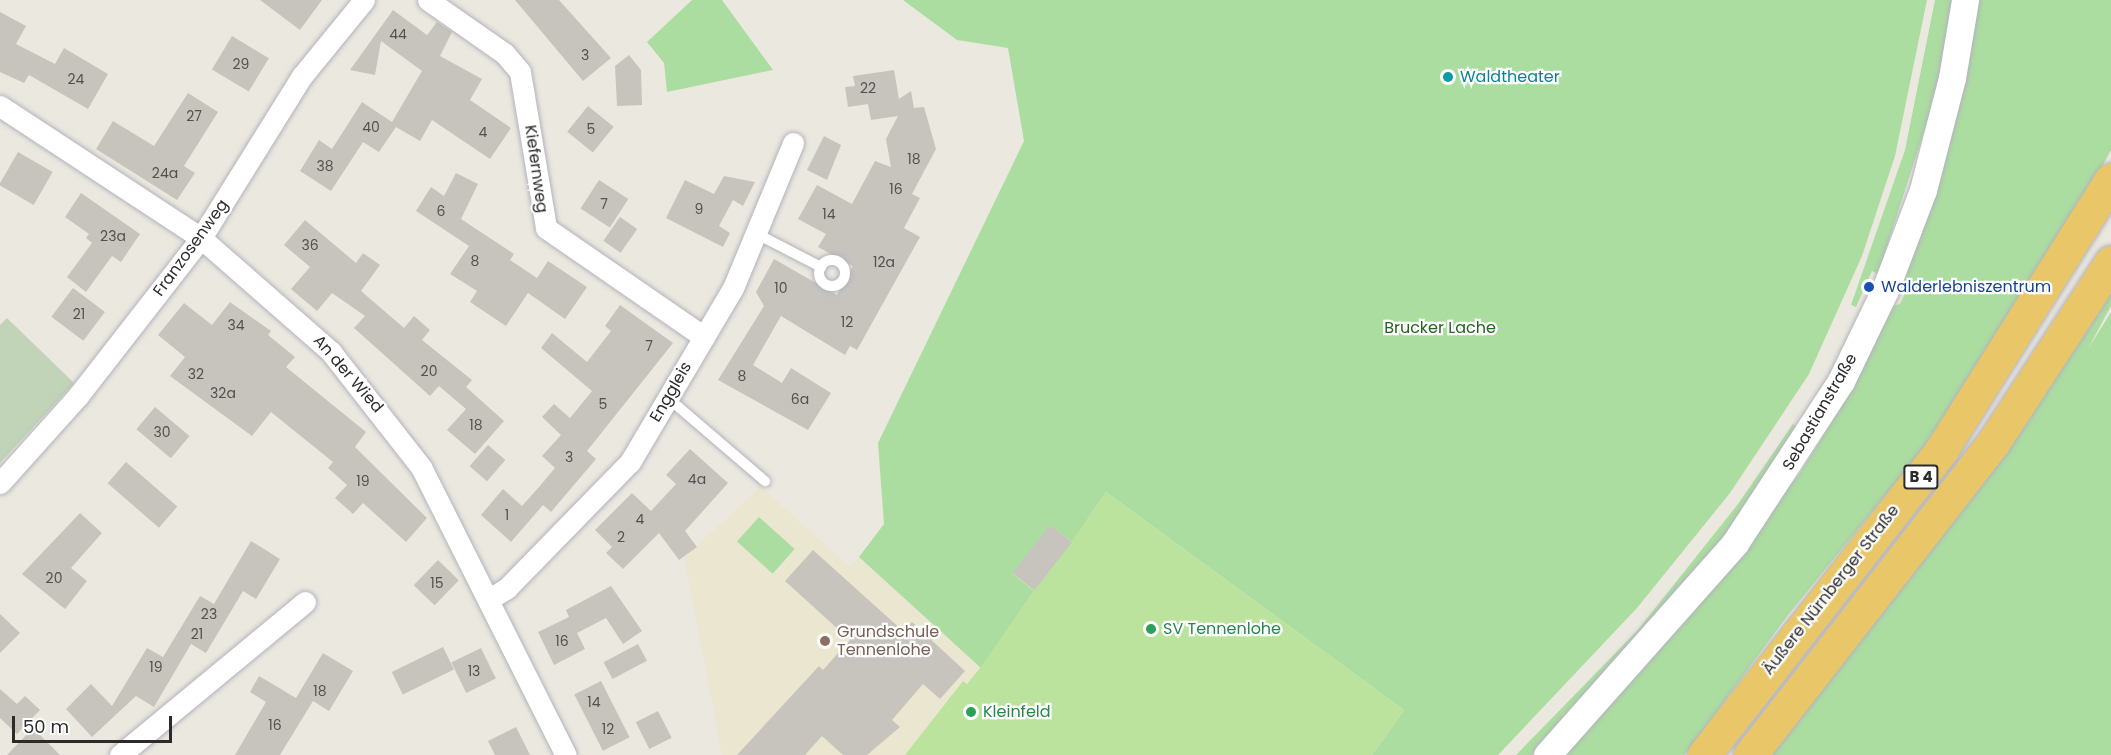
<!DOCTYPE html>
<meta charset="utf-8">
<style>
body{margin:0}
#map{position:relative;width:2111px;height:755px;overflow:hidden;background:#ebe8df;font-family:Poppins,sans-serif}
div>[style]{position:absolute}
.education>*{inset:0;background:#ebe6d0}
.green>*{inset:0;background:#acdda0;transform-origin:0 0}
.cemetery>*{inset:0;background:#c1d4b7}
.pitch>*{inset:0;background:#bbe39d}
.building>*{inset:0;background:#c7c4be;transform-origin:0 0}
.roads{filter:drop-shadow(0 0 2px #b2b3bd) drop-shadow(0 0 2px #b2b3bd)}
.service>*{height:10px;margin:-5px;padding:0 5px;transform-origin:5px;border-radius:5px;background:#fff}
.service>.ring{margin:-5px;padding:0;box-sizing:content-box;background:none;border:10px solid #fff;border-radius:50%}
.minor>*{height:21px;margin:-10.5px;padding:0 10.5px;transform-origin:10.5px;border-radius:10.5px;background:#fff}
.tertiary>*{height:27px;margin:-13.5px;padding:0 13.5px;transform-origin:13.5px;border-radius:13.5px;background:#fff}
.trunk>*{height:33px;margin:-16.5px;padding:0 16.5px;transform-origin:16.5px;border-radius:16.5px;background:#e9c769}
.dots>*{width:16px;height:16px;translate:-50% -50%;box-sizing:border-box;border:3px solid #fff;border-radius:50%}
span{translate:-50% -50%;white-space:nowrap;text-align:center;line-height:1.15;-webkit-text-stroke:4.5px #fff;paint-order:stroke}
.number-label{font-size:14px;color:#525150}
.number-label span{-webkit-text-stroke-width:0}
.shield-label span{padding:2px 4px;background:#fff;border:2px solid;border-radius:4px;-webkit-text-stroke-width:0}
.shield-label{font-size:15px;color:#2b2b2b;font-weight:700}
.culture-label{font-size:16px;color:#0d838f}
.left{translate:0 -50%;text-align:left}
.street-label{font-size:16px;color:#2b2b2b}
.transit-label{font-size:16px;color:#164399}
.park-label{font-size:16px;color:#266221}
.leisure-label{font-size:16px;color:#27864d}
.education-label{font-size:16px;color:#785e54}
.scale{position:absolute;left:12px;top:716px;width:160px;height:27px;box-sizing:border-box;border:3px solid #2b2b2b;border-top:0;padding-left:8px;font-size:18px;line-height:21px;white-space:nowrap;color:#2b2b2b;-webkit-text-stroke:4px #fff;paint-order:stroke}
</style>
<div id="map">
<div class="education">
<div style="clip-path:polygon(761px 487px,850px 567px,859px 557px,981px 668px,967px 684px,963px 681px,905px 755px,722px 755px,684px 557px)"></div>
</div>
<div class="green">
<div style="clip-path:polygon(692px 0,722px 0,773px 70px,667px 92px,664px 63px,647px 42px)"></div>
<div style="clip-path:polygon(903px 0,1927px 0,1895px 156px,1862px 256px,1809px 374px,1730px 493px,1637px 608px,1498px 755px,1372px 755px,1404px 710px,1106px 492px,1072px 542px,1013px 574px,1034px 591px,981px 668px,859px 557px,884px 524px,878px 443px,1024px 141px,1008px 48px,957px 40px)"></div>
<div style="clip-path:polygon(1935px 0,1953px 0,1937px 91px,1878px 274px,1872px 271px,1856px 307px,1851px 305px,1905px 150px)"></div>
<div style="clip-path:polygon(1978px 0,2111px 0,2111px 150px,2081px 206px,1942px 426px,1788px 615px,1685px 755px,1563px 755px,1709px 591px,1800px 473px,1835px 417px,1889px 307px,1900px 304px,1908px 287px,1901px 280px)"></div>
<div style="clip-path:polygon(2111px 284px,2111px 306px,2088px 349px,2111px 312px,2111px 755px,1765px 755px)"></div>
<div style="clip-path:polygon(1793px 424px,1800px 429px,1746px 510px,1645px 637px,1532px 755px,1516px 755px,1637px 631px,1738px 504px)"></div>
<div style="left:759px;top:517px;width:48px;height:33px;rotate:42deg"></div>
</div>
<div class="cemetery">
<div style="clip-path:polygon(7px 318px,74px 383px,0 463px,0 325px)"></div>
</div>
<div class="pitch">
<div style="clip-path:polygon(1106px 492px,1404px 710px,1372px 755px,905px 755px,963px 681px,967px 684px,980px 668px,1034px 591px,1013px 574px,1050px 525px,1072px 541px)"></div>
</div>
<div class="building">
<div style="clip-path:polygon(260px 0,322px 0,300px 30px)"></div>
<div style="clip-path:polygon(515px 0,559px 0,611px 58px,583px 81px)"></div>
<div style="clip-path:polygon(393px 10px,427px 35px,437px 22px,452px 32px,440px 56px,482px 79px,470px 100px,511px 128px,490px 159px,432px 120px,420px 141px,396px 127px,379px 152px,363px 142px,331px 191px,300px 171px,319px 140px,332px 149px,362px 102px,392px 122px,422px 71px,381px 41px,375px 75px,350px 70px)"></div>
<div style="clip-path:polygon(0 12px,26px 26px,16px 44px,55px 64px,64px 48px,108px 74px,88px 109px,29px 75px,24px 83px,0 72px)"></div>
<div style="left:232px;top:36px;width:43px;height:39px;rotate:31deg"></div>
<div style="clip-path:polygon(629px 55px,641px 70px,642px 105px,617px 106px,615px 66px)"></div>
<div style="clip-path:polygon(894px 70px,899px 99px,911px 91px,914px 108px,924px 107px,936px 149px,912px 194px,920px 198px,904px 228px,920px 237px,857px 350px,850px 346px,845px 355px,781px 316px,753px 365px,782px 383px,791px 368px,831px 393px,808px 430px,718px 380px,764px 306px,756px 292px,774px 259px,837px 295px,853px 266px,818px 247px,826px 234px,798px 219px,817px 185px,852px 204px,875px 161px,891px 167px,886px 139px,898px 116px,871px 120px,868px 104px,848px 107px,845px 87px,855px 86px,853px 76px)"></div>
<div style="clip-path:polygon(188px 93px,218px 112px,184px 166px,195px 173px,177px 200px,96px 149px,113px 121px,154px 146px)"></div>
<div style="left:588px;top:106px;width:33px;height:33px;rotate:39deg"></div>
<div style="clip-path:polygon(824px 136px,841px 145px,827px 180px,807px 170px)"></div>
<div style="left:18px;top:152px;width:40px;height:38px;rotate:30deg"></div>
<div style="clip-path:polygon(456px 173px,478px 184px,461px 219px,514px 254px,510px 260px,537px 278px,548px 261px,587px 287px,565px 319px,528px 293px,506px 326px,470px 302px,477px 291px,450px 274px,469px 246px,416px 211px,431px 187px,444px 196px)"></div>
<div style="clip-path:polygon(724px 176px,755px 182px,743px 206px,733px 200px,719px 226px,730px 233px,723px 247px,666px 218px,685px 180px,714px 194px)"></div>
<div style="left:599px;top:180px;width:35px;height:34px;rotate:33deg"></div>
<div style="clip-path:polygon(81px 193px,140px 234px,121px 262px,112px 256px,86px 292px,67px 277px,92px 243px,86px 238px,89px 234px,65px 217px)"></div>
<div style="left:620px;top:217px;width:21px;height:29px;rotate:35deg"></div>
<div style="clip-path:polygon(305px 220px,356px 263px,363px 253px,380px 265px,361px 291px,404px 328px,414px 316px,430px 330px,422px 340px,472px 380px,466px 387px,504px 421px,475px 454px,447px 430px,466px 409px,439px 386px,430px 396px,354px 328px,365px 316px,332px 293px,317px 311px,291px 289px,310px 267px,284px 245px)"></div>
<div style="left:73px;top:288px;width:40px;height:36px;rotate:37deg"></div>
<div style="clip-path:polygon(230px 302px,271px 331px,268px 335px,295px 357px,286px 367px,366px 432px,355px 447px,427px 518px,406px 542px,363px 503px,353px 514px,335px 498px,347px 485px,328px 468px,333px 462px,271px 412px,252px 436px,170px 376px,185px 357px,158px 335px,184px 303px,212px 325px)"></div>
<div style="clip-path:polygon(620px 305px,673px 343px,587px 451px,596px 459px,551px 512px,543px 505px,511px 542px,481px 515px,503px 489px,522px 506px,539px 487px,555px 468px,542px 456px,561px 435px,542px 417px,554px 404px,570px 418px,592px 391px,541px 348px,552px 333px,587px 362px,611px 331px,605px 326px)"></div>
<div style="left:155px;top:407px;width:45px;height:29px;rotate:40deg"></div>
<div style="left:488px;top:445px;width:23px;height:28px;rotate:41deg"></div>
<div style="clip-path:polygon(690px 449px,728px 483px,685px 531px,697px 547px,679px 560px,659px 533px,623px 569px,606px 553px,612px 547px,595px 530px,632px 493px,651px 511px,676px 484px,666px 475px)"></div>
<div style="left:126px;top:462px;width:68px;height:28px;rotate:41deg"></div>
<div style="clip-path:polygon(80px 513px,102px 533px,71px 568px,87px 581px,65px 609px,22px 574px)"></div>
<div style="left:1050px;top:525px;width:28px;height:61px;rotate:38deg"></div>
<div style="clip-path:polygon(251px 541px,280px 559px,256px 599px,243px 591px,206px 653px,191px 644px,154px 707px,136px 696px,92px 737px,66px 709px,91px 684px,112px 706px,147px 648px,163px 657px,200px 596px,214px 604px)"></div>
<div style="clip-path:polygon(813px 550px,903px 631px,912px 622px,965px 671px,940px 699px,923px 684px,892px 720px,900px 727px,867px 755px,843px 755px,822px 736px,805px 755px,737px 755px,819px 666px,823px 670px,850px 640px,785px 581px)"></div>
<div style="left:438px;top:560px;width:29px;height:35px;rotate:44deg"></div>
<div style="clip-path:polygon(611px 586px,642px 631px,623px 644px,606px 618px,577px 633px,585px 649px,554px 665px,538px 632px,569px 617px,566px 610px)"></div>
<div style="clip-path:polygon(0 614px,20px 633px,0 653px)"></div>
<div style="left:638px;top:644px;width:19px;height:39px;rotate:62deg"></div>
<div style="left:443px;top:647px;width:25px;height:57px;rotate:64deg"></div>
<div style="left:481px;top:648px;width:34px;height:33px;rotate:64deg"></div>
<div style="clip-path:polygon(323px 653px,353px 671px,329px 711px,313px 701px,280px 755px,235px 755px,266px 702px,250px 692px,259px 676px,296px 698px)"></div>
<div style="left:601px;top:681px;width:63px;height:30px;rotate:63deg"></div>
<div style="clip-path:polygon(0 689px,17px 704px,25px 696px,40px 710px,17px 734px,0 718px)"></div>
<div style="left:658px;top:711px;width:30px;height:25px;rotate:63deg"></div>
<div style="clip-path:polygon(516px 727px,530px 755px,495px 755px,488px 741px)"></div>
<div style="clip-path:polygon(33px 728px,60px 755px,7px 755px)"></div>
</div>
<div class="roads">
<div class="service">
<div style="left:759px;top:235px;width:70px;rotate:27.3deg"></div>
<div class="ring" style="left:819px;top:260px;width:16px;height:16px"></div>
<div style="left:668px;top:398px;width:128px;rotate:40.6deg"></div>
</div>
<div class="minor">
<div style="left:428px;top:0;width:94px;rotate:35deg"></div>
<div style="left:505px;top:54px;width:23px;rotate:50deg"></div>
<div style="left:520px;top:72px;width:158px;rotate:80.5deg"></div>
<div style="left:546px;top:228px;width:192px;rotate:34.6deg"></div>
<div style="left:0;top:106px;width:240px;rotate:33.3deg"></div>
<div style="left:201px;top:238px;width:173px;rotate:41.2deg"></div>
<div style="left:331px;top:352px;width:146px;rotate:52deg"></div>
<div style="left:421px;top:467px;width:322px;rotate:63.3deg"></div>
<div style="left:0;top:483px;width:117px;rotate:-48.1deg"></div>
<div style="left:78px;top:396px;width:200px;rotate:-52.1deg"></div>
<div style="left:201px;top:238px;width:191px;rotate:-58.1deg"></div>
<div style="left:302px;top:76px;width:98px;rotate:-50.8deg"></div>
<div style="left:489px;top:599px;width:21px;rotate:-31deg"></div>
<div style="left:507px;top:588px;width:176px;rotate:-45.7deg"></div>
<div style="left:630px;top:462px;width:202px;rotate:-59.4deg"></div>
<div style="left:733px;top:288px;width:157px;rotate:-67.5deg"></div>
<div style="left:120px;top:755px;width:240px;rotate:-39.6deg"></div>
</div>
<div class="tertiary">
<div style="left:1547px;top:755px;width:283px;rotate:-48.4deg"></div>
<div style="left:1735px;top:543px;width:194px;rotate:-56.8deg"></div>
<div style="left:1841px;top:381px;width:101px;rotate:-64.2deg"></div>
<div style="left:1885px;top:290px;width:107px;rotate:-69.2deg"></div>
<div style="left:1923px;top:190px;width:116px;rotate:-75.5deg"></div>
<div style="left:1952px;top:78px;width:79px;rotate:-80.5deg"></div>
</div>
<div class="trunk">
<div style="left:1704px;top:755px;width:388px;rotate:-52.1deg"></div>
<div style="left:1942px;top:449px;width:318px;rotate:-57.9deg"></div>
<div style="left:1750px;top:755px;width:395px;rotate:-52.1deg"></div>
<div style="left:1993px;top:443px;width:216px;rotate:-56.9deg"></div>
</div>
</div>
<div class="dots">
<div style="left:1448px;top:77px;background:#0f9aa8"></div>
<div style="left:1869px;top:287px;background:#1a4fb4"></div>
<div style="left:1151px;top:629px;background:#2e9e5b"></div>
<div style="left:825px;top:641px;background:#8d6e63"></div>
<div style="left:971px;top:712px;background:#2e9e5b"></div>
</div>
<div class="number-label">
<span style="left:398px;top:34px">44</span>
<span style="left:585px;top:55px">3</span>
<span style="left:241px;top:64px">29</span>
<span style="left:76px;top:79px">24</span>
<span style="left:868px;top:88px">22</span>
<span style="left:194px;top:116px">27</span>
<span style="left:371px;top:127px">40</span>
<span style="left:591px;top:129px">5</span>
<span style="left:483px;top:132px">4</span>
<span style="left:914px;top:159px">18</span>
<span style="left:325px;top:166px">38</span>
<span style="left:165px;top:173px">24a</span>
<span style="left:896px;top:189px">16</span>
<span style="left:604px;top:204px">7</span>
<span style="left:699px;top:209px">9</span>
<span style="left:441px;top:211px">6</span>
<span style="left:829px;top:214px">14</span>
<span style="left:113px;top:236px">23a</span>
<span style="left:310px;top:245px">36</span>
<span style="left:475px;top:261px">8</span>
<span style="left:884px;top:262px">12a</span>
<span style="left:781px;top:288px">10</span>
<span style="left:79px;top:314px">21</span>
<span style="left:847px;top:322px">12</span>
<span style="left:236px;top:325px">34</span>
<span style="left:649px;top:346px">7</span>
<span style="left:429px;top:371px">20</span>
<span style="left:196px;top:374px">32</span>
<span style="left:742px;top:376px">8</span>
<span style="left:223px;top:393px">32a</span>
<span style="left:800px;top:399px">6a</span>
<span style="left:603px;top:404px">5</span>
<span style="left:476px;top:425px">18</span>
<span style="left:162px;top:432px">30</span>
<span style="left:569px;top:457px">3</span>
<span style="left:697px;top:479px">4a</span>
<span style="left:363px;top:481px">19</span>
<span style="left:507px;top:515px">1</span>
<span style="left:640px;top:519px">4</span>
<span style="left:621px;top:537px">2</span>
<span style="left:54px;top:578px">20</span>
<span style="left:437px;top:583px">15</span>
<span style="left:209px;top:614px">23</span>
<span style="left:197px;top:634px">21</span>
<span style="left:562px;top:641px">16</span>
<span style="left:156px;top:667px">19</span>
<span style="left:474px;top:671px">13</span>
<span style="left:320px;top:691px">18</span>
<span style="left:594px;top:702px">14</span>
<span style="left:275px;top:725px">16</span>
<span style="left:608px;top:729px">12</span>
</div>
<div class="shield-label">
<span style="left:1921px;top:477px">B 4</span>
</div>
<div class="culture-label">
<span class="left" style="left:1460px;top:77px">Waldtheater</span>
</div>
<div class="street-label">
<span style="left:536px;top:169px;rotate:82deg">Kiefernweg</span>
<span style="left:191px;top:248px;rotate:-54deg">Franzosenweg</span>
<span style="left:348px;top:374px;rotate:49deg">An der Wied</span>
<span style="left:671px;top:392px;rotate:-60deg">Enggleis</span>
<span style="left:1820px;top:412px;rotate:-60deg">Sebastianstraße</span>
<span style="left:1831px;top:590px;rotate:-52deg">Äußere Nürnberger Straße</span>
</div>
<div class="transit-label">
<span class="left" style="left:1881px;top:287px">Walderlebniszentrum</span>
</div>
<div class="park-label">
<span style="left:1440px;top:328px">Brucker Lache</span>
</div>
<div class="leisure-label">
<span class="left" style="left:1163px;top:629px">SV Tennenlohe</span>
<span class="left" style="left:983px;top:712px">Kleinfeld</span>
</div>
<div class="education-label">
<span class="left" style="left:837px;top:641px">Grundschule<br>Tennenlohe</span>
</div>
<div class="scale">50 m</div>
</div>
